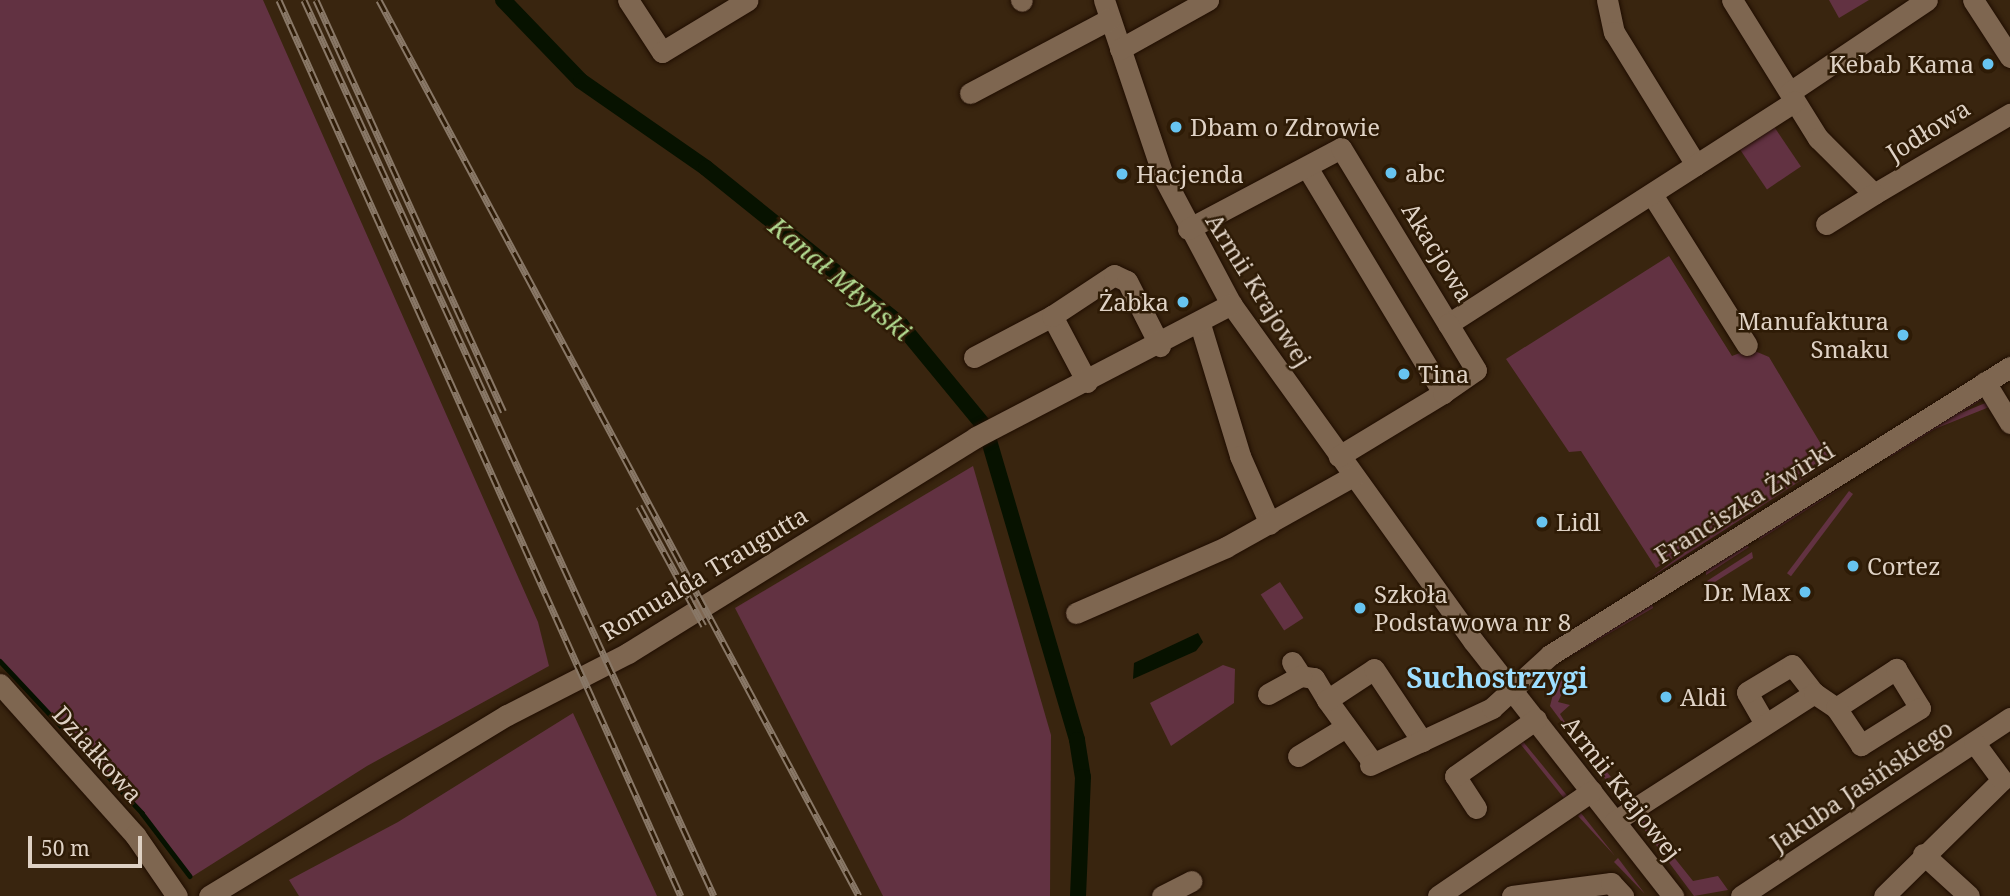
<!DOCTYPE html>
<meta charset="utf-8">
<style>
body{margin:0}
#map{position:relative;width:2010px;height:896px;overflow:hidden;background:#39250f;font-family:"Noto Serif",serif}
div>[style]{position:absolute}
.green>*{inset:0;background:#623242;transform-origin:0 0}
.water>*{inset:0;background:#071200}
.stream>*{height:4.5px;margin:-2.25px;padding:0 2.25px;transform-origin:2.25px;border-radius:2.25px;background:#071200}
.canal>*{height:16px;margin:-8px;padding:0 8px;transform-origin:8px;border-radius:8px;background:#071200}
.roads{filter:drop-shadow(0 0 2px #1f0d00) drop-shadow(0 0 2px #1f0d00)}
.minor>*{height:21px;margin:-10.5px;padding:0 10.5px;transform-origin:10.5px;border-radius:10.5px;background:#7e6650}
.rail>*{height:7px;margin-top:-3.5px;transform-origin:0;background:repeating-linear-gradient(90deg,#2e1b06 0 13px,#897867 0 26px);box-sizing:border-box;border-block:2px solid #897867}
.dots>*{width:19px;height:19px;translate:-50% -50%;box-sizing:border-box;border:4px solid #2e1b06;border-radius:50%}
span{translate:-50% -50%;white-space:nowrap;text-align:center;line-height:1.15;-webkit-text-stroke:5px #2e1b06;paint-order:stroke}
.poi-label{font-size:24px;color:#dfd2c5}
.right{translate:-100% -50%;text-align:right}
.left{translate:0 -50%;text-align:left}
.street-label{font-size:24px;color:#dfd2c5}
.water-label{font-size:26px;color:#b1da90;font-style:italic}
.quarter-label{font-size:28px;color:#9ddeff;font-weight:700}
.scale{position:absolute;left:28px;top:836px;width:114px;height:32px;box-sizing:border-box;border:4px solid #dfd2c5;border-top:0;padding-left:9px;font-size:21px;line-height:24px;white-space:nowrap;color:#dfd2c5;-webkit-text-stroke:5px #2e1b06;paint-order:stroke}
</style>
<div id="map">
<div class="green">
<div style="clip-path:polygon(0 0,263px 0,538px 622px,549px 666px,367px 766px,190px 878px,141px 812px,0 659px)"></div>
<div style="clip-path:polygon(1829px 0,1869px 0,1839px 18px)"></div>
<div style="left:1773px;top:125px;width:50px;height:41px;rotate:56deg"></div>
<div style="clip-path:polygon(1669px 256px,1732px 356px,1750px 349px,1769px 357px,1831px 461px,1650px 578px,1696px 544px,1656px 568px,1581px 451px,1569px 452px,1506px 359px)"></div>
<div style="clip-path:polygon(1978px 398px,1983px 399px,1890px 457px,1889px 455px)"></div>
<div style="left:1988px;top:402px;width:5px;height:143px;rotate:68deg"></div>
<div style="clip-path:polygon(973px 466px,1051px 735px,1050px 896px,883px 896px,735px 608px)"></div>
<div style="clip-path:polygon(1846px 485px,1759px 540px,1760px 535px)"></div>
<div style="left:1849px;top:491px;width:5px;height:103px;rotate:37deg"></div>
<div style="clip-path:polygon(1746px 545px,1749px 547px,1706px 575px,1706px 570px)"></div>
<div style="clip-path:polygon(1752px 552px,1753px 558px,1710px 585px,1707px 581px)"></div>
<div style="left:1280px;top:582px;width:43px;height:23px;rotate:57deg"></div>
<div style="clip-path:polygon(1652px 603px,1653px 608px,1560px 662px)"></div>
<div style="clip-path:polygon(1223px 665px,1235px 669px,1234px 703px,1171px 746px,1150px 703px)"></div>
<div style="clip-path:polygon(1566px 670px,1570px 677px,1558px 702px,1570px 705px,1560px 714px,1579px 745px,1550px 706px,1558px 675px)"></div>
<div style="clip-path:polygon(573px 713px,657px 896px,299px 896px,289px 880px,398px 822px)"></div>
<div style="clip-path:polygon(1521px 739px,1570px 799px,1567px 802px,1518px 741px)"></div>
<div style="clip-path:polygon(1585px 745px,1611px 777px,1605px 779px)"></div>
<div style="clip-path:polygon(1581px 813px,1615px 856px,1578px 816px)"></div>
<div style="clip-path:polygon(1641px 816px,1693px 881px,1718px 876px,1728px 890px,1694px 896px,1638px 821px)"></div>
<div style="clip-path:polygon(1618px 858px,1645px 894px,1614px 862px)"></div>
</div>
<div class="water">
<div style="clip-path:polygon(1198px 633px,1203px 642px,1196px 651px,1133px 679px,1134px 663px)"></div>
</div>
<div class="stream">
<div style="left:0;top:661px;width:208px;rotate:46.9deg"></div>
<div style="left:142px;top:813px;width:79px;rotate:52.7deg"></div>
</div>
<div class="canal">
<div style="left:503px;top:0;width:112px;rotate:46.1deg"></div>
<div style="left:581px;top:81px;width:152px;rotate:34.8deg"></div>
<div style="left:706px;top:168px;width:250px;rotate:38.8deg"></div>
<div style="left:901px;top:325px;width:132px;rotate:50.5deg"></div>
<div style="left:985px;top:427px;width:326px;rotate:73.6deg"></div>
<div style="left:1077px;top:740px;width:37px;rotate:81deg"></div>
<div style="left:1083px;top:777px;width:119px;rotate:92.4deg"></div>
</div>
<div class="roads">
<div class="minor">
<div style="left:628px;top:0;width:62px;rotate:56.8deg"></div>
<div style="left:662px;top:52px;width:100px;rotate:-31.2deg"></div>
<div style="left:1021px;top:0;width:1px;rotate:45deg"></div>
<div style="left:1104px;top:0;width:188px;rotate:71.4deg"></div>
<div style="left:1164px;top:178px;width:143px;rotate:62deg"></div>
<div style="left:1231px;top:304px;width:416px;rotate:54.3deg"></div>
<div style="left:1474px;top:642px;width:323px;rotate:51.9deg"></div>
<div style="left:1607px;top:0;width:33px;rotate:78deg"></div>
<div style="left:1614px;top:32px;width:156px;rotate:58.3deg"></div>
<div style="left:1732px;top:0;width:163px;rotate:58.1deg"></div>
<div style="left:1818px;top:138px;width:79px;rotate:45deg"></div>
<div style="left:1874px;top:194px;width:158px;rotate:-30.5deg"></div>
<div style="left:1973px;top:0;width:68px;rotate:57deg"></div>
<div style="left:1120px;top:49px;width:101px;rotate:-29.1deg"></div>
<div style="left:1790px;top:92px;width:165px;rotate:-33.9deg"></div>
<div style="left:970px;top:93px;width:158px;rotate:-27.9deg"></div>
<div style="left:1308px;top:169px;width:262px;rotate:58.9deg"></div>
<div style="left:1443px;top:393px;width:122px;rotate:148.8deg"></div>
<div style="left:1653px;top:196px;width:176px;rotate:57.8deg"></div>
<div style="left:1826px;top:224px;width:57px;rotate:-32deg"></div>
<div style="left:1188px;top:229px;width:173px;rotate:-27.9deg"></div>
<div style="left:1341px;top:148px;width:206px;rotate:58.7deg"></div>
<div style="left:1448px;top:324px;width:412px;rotate:-32.7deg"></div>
<div style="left:1200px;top:324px;width:138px;rotate:73.1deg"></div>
<div style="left:1240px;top:456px;width:74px;rotate:66.2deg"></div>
<div style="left:974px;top:357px;width:88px;rotate:-27.7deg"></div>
<div style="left:1087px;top:382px;width:75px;rotate:-117.9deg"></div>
<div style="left:1052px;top:316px;width:74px;rotate:-33.5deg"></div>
<div style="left:1114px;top:275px;width:14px;rotate:25deg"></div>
<div style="left:1127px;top:281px;width:73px;rotate:63.1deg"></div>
<div style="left:1985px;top:382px;width:48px;rotate:58.6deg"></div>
<div style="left:1443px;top:393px;width:40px;rotate:-34.9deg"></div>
<div style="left:1476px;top:370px;width:54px;rotate:-121.3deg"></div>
<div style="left:1076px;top:613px;width:164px;rotate:-23.7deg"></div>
<div style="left:1226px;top:547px;width:145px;rotate:-29.2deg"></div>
<div style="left:1292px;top:662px;width:17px;rotate:57deg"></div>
<div style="left:1301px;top:676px;width:13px;rotate:9deg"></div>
<div style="left:1314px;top:678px;width:26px;rotate:59deg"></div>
<div style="left:0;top:684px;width:203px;rotate:48.2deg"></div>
<div style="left:135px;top:835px;width:74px;rotate:55.5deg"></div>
<div style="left:1268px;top:694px;width:38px;rotate:-29deg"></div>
<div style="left:1764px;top:722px;width:34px;rotate:-120deg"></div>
<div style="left:1747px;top:692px;width:52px;rotate:-31deg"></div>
<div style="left:1792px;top:665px;width:36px;rotate:52deg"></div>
<div style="left:1298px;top:756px;width:54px;rotate:-31.3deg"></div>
<div style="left:1373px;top:763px;width:78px;rotate:-126.1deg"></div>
<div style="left:1327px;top:700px;width:56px;rotate:-33.4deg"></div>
<div style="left:1374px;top:669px;width:87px;rotate:56.3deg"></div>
<div style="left:1370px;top:765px;width:135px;rotate:-25deg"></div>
<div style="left:1492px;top:708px;width:79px;rotate:-42.4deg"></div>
<div style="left:1550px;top:655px;width:543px;rotate:-32.05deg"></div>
<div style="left:1476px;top:808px;width:38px;rotate:-123deg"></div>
<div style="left:1455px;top:776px;width:99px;rotate:-35.1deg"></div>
<div style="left:1615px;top:821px;width:237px;rotate:-32.7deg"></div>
<div style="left:1814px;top:693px;width:27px;rotate:34deg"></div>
<div style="left:1836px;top:708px;width:72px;rotate:-33deg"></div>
<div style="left:1896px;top:669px;width:46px;rotate:58.4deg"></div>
<div style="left:1920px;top:708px;width:70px;rotate:147.9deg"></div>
<div style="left:1861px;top:745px;width:45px;rotate:-124deg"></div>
<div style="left:1923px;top:854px;width:62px;rotate:42.4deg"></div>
<div style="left:209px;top:896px;width:349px;rotate:-31.3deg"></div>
<div style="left:507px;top:715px;width:136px;rotate:-27.1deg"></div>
<div style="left:628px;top:653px;width:410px;rotate:-31.8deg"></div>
<div style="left:976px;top:437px;width:288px;rotate:-27.5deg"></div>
<div style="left:1162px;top:896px;width:33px;rotate:-27deg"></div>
<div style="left:1438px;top:896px;width:186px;rotate:-34.3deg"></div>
<div style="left:1512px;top:896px;width:100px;rotate:-7.5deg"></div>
<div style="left:1611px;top:883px;width:18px;rotate:47deg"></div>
<div style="left:1741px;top:896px;width:323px;rotate:-33.5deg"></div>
<div style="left:1884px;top:896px;width:165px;rotate:-44.5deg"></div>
<div style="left:2002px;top:780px;width:47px;rotate:-126.4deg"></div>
</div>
</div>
<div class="rail">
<div style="left:279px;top:0;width:982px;rotate:65.84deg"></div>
<div style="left:304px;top:0;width:985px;rotate:65.41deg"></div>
<div style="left:316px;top:0;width:452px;rotate:65.5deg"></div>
<div style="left:379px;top:0;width:1016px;rotate:61.82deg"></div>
<div style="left:639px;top:506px;width:136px;rotate:61.6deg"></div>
</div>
<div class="dots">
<div style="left:1988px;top:64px;background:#67c4f0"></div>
<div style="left:1176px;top:127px;background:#67c4f0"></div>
<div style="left:1391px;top:173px;background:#67c4f0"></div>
<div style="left:1122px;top:174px;background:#67c4f0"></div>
<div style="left:1183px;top:302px;background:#67c4f0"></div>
<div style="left:1903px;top:335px;background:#67c4f0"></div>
<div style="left:1404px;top:374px;background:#67c4f0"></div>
<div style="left:1542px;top:522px;background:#67c4f0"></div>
<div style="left:1853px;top:566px;background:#67c4f0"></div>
<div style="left:1805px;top:592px;background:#67c4f0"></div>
<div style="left:1360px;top:608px;background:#67c4f0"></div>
<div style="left:1666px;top:697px;background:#67c4f0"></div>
</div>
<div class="poi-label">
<span class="right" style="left:1974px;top:64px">Kebab Kama</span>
<span class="left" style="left:1190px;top:127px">Dbam o Zdrowie</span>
<span class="left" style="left:1405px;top:173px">abc</span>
<span class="left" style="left:1136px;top:174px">Hacjenda</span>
<span class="right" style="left:1169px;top:302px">Żabka</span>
<span class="right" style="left:1889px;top:335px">Manufaktura<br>Smaku</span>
<span class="left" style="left:1418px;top:374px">Tina</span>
<span class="left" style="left:1556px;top:522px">Lidl</span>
<span class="left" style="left:1867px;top:566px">Cortez</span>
<span class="right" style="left:1791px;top:592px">Dr. Max</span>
<span class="left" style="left:1374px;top:608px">Szkoła<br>Podstawowa nr 8</span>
<span class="left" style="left:1680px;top:697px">Aldi</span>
</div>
<div class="street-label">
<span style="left:1928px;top:130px;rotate:-32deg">Jodłowa</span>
<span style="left:1438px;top:252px;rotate:58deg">Akacjowa</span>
<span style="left:1259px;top:290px;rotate:58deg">Armii Krajowej</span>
<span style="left:1744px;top:502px;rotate:-32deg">Franciszka Żwirki</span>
<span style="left:704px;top:573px;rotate:-31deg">Romualda Traugutta</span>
<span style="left:98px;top:754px;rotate:48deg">Działkowa</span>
<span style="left:1861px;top:785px;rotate:-34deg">Jakuba Jasińskiego</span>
<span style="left:1622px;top:788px;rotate:52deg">Armii Krajowej</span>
</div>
<div class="water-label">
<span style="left:840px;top:279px;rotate:40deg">Kanał Młyński</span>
</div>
<div class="quarter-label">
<span style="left:1497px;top:677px">Suchostrzygi</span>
</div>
<div class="scale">50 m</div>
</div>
